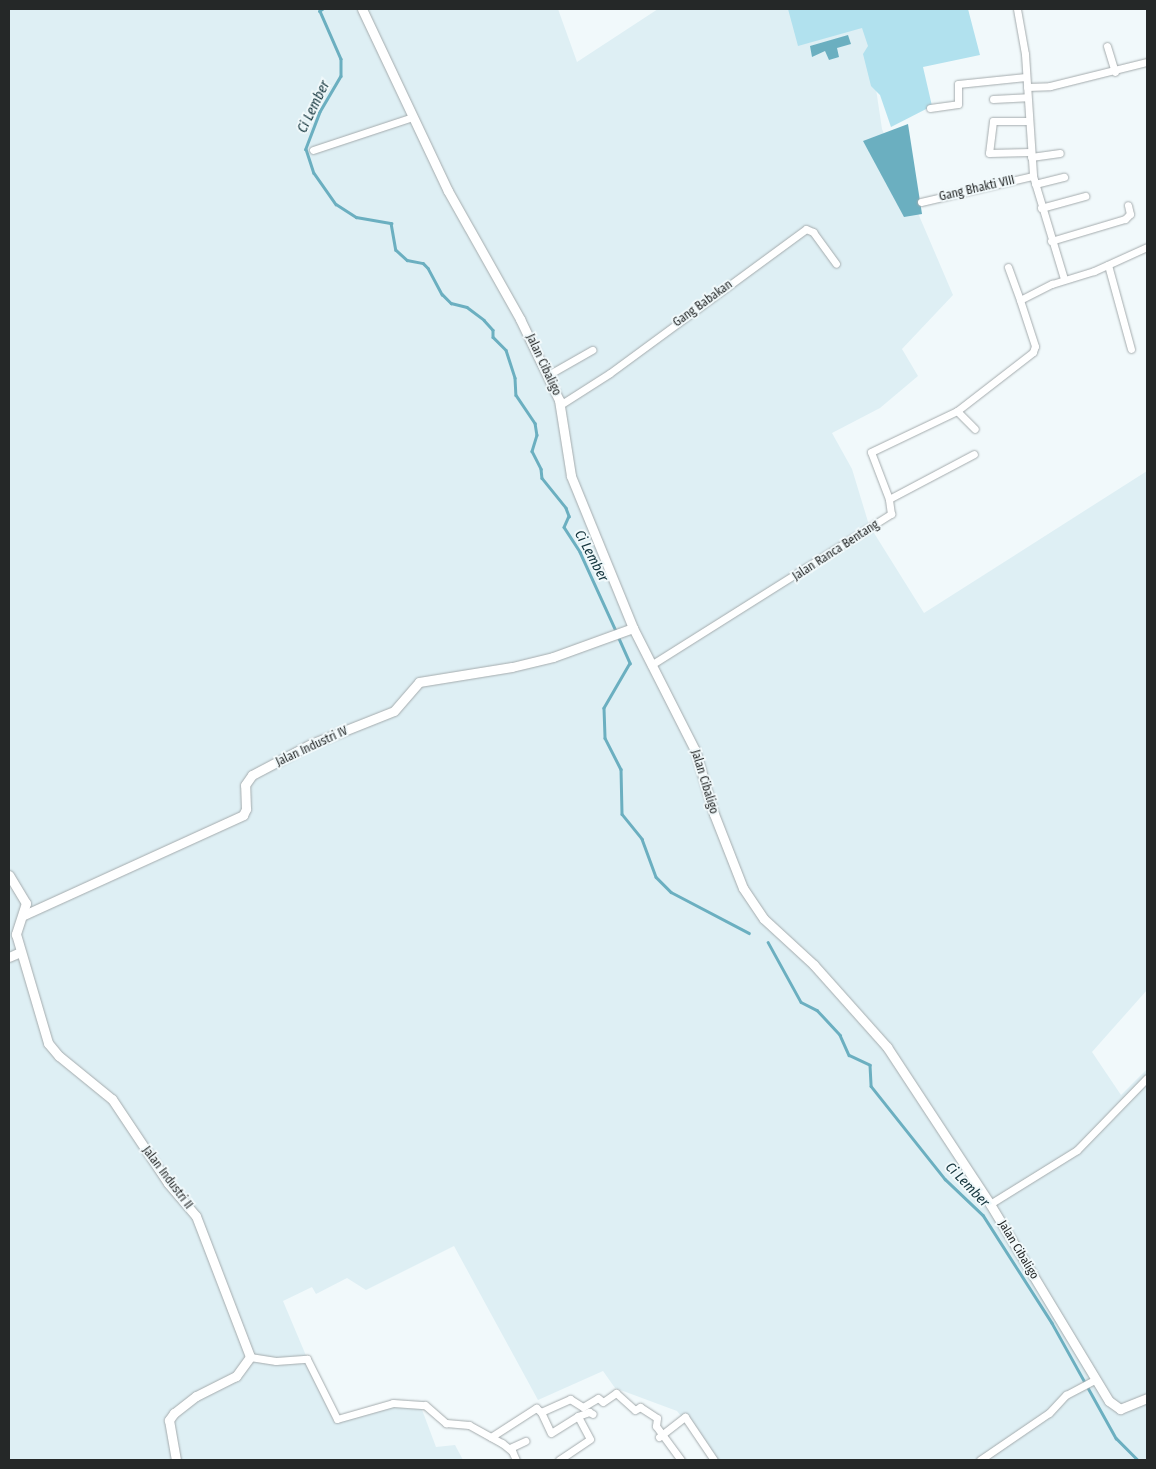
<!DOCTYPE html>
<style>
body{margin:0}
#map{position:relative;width:1156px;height:1469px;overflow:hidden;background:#f1f9fb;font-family:"Fira Sans Condensed",sans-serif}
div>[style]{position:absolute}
.built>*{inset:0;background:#deeff4}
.green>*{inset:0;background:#b1e1ee}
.water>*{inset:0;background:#6bafc0}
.stream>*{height:2.5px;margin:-1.25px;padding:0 1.25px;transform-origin:1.25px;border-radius:1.25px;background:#6bafc0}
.roads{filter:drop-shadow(0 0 1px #a4abad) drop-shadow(0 0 1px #a4abad)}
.street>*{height:7px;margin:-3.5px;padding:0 3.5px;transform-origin:3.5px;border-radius:3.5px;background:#fff}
.secondary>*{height:9px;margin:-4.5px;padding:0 4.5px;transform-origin:4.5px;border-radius:4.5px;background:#fff}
span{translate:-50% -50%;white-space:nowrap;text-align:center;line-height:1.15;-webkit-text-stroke:4px #f1f9fb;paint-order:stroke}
.street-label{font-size:12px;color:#252828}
.water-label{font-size:14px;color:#13343c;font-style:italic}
.frame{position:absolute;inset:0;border:10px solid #252828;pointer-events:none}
</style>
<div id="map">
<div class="built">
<div style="clip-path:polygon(9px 9px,558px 9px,577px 62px,658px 9px,864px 9px,882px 129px,953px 295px,902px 349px,918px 376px,880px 408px,832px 433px,852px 469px,869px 525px,924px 613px,1147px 471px,1147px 990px,1092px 1052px,1121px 1095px,1147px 1069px,1147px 1460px,716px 1460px,677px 1411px,615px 1388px,603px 1371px,538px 1400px,454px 1246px,366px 1290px,347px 1278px,316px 1294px,312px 1287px,283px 1301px,334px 1422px,394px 1405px,421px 1407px,436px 1447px,455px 1445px,463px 1460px,9px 1460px)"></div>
</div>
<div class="green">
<div style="clip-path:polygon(788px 9px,968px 9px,980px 55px,923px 67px,932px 106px,891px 127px,880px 95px,871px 86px,863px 54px,868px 46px,862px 28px,798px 46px)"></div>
</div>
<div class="water">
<div style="clip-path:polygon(848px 35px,851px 44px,837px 48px,839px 57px,829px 60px,825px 51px,812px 57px,810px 46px)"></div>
<div style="clip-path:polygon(908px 124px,922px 214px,904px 217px,863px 141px)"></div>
</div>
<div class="stream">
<div style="left:323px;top:9px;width:4px;rotate:146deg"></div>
<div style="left:320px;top:11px;width:52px;rotate:66.4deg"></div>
<div style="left:341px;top:59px;width:17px;rotate:90deg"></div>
<div style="left:341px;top:76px;width:42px;rotate:120.3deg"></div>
<div style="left:320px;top:112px;width:40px;rotate:111deg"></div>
<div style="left:306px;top:149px;width:25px;rotate:72deg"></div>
<div style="left:314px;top:173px;width:38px;rotate:55deg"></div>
<div style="left:336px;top:204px;width:24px;rotate:33deg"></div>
<div style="left:356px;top:217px;width:36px;rotate:10deg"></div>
<div style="left:391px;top:223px;width:27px;rotate:80deg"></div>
<div style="left:396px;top:250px;width:15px;rotate:42deg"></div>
<div style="left:407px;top:260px;width:16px;rotate:11deg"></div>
<div style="left:423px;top:263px;width:7px;rotate:45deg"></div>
<div style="left:428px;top:268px;width:30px;rotate:62deg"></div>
<div style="left:442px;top:294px;width:13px;rotate:45deg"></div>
<div style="left:451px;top:303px;width:16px;rotate:14deg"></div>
<div style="left:467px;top:307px;width:21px;rotate:37deg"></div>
<div style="left:484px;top:320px;width:13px;rotate:48deg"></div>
<div style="left:493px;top:330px;width:7px;rotate:90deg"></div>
<div style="left:493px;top:337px;width:18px;rotate:45deg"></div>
<div style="left:506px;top:350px;width:29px;rotate:72deg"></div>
<div style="left:515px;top:378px;width:17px;rotate:87deg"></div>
<div style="left:516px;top:395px;width:34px;rotate:56deg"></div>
<div style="left:535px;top:423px;width:12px;rotate:81deg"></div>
<div style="left:537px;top:435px;width:17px;rotate:107deg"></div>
<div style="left:532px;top:451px;width:20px;rotate:63deg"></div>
<div style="left:541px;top:469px;width:9px;rotate:84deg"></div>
<div style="left:542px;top:478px;width:38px;rotate:51deg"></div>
<div style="left:566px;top:508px;width:9px;rotate:69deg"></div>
<div style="left:569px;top:516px;width:12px;rotate:114deg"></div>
<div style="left:564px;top:527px;width:30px;rotate:57deg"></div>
<div style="left:580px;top:552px;width:87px;rotate:65.5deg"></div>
<div style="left:618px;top:636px;width:30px;rotate:66deg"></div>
<div style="left:630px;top:663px;width:52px;rotate:120deg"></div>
<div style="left:604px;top:708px;width:30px;rotate:88deg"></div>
<div style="left:605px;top:738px;width:35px;rotate:63deg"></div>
<div style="left:621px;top:769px;width:45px;rotate:88.7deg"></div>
<div style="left:622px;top:814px;width:32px;rotate:51deg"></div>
<div style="left:642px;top:839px;width:40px;rotate:69.8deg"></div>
<div style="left:656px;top:877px;width:21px;rotate:45deg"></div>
<div style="left:671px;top:892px;width:88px;rotate:27.7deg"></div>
<div style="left:768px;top:942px;width:68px;rotate:61.2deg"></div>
<div style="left:801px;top:1002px;width:18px;rotate:27deg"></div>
<div style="left:817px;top:1010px;width:34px;rotate:47deg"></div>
<div style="left:840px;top:1035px;width:22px;rotate:66deg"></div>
<div style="left:849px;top:1055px;width:23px;rotate:25deg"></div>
<div style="left:870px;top:1065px;width:21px;rotate:87deg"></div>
<div style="left:871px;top:1086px;width:119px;rotate:51.5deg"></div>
<div style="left:945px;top:1179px;width:52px;rotate:43.5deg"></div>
<div style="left:983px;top:1215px;width:128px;rotate:57.4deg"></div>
<div style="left:1052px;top:1323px;width:132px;rotate:60.9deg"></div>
<div style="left:1116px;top:1438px;width:31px;rotate:45deg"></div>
</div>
<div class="roads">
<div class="street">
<div style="left:1017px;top:9px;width:46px;rotate:79.9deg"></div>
<div style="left:1025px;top:54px;width:122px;rotate:86.2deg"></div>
<div style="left:1033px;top:176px;width:108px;rotate:73.2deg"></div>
<div style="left:1107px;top:46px;width:27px;rotate:73deg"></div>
<div style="left:1027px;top:87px;width:23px;rotate:-2deg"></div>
<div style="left:1050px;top:86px;width:100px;rotate:-13.9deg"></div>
<div style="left:993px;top:99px;width:34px;rotate:-3deg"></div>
<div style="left:930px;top:108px;width:28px;rotate:-8deg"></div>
<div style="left:958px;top:104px;width:20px;rotate:-90deg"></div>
<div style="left:958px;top:84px;width:68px;rotate:-5.9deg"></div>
<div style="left:1028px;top:121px;width:35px;rotate:180deg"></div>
<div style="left:993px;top:121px;width:32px;rotate:97deg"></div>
<div style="left:989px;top:153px;width:41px;rotate:-1.4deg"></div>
<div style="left:313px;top:150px;width:105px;rotate:-18.3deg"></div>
<div style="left:1031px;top:157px;width:29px;rotate:-8deg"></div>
<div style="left:1035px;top:184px;width:30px;rotate:-14deg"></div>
<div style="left:921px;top:202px;width:115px;rotate:-13.1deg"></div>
<div style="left:1041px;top:208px;width:46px;rotate:-15.3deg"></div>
<div style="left:1051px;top:241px;width:77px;rotate:-16.6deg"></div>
<div style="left:1125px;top:219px;width:7px;rotate:-45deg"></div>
<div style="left:1130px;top:214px;width:9px;rotate:-103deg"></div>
<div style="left:1108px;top:265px;width:87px;rotate:74.7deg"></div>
<div style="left:1008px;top:267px;width:35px;rotate:70deg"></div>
<div style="left:548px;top:375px;width:51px;rotate:-29.6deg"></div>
<div style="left:560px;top:405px;width:59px;rotate:-32.6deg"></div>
<div style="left:610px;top:373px;width:243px;rotate:-36.3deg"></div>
<div style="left:806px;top:229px;width:8px;rotate:23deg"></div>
<div style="left:813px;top:232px;width:39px;rotate:54deg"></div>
<div style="left:957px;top:411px;width:25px;rotate:45deg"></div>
<div style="left:889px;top:499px;width:96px;rotate:-27.9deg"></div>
<div style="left:651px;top:665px;width:284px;rotate:-32.2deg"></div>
<div style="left:891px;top:514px;width:15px;rotate:-98deg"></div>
<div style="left:889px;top:499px;width:50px;rotate:-111deg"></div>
<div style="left:871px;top:452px;width:95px;rotate:-25.5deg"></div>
<div style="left:957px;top:411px;width:96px;rotate:-37.8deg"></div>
<div style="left:1033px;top:352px;width:6px;rotate:-72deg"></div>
<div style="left:1035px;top:346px;width:48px;rotate:-108.1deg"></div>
<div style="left:1020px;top:300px;width:36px;rotate:-27deg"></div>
<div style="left:1052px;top:284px;width:44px;rotate:-17.2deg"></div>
<div style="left:1094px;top:271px;width:58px;rotate:-24.4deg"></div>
<div style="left:990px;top:1204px;width:102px;rotate:-31.8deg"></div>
<div style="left:1077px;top:1150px;width:100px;rotate:-45.8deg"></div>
<div style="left:250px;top:1357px;width:26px;rotate:9deg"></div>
<div style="left:276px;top:1361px;width:31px;rotate:-4deg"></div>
<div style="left:307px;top:1359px;width:67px;rotate:63.4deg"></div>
<div style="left:337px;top:1419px;width:58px;rotate:-15.9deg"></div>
<div style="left:393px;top:1403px;width:32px;rotate:4deg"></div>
<div style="left:425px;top:1405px;width:28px;rotate:41deg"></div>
<div style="left:446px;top:1423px;width:23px;rotate:5deg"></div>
<div style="left:469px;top:1425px;width:38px;rotate:29deg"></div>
<div style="left:502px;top:1443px;width:13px;rotate:39deg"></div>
<div style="left:512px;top:1451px;width:10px;rotate:66deg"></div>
<div style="left:541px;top:1412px;width:23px;rotate:65deg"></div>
<div style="left:551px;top:1433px;width:32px;rotate:-32deg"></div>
<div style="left:578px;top:1416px;width:12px;rotate:-20deg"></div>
<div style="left:589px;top:1412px;width:4px;rotate:27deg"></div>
<div style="left:491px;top:1437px;width:54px;rotate:-32.8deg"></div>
<div style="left:536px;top:1408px;width:6px;rotate:39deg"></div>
<div style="left:541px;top:1412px;width:32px;rotate:-24deg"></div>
<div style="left:570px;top:1399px;width:15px;rotate:32deg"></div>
<div style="left:583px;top:1407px;width:17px;rotate:-31deg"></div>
<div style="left:598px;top:1398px;width:6px;rotate:39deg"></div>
<div style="left:603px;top:1402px;width:16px;rotate:-35deg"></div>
<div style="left:616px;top:1393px;width:25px;rotate:42deg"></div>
<div style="left:635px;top:1410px;width:6px;rotate:-31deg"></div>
<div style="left:640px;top:1407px;width:20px;rotate:33deg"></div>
<div style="left:657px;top:1418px;width:8px;rotate:97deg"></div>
<div style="left:656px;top:1426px;width:42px;rotate:53.7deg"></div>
<div style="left:659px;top:1437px;width:33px;rotate:-38deg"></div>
<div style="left:685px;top:1417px;width:52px;rotate:56deg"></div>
<div style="left:510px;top:1448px;width:17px;rotate:-25deg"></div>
<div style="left:559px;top:1460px;width:37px;rotate:-34deg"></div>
<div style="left:590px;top:1439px;width:26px;rotate:-118deg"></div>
<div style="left:980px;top:1460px;width:83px;rotate:-34.3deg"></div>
<div style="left:1049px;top:1413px;width:25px;rotate:-47deg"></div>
<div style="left:1066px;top:1395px;width:34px;rotate:-28deg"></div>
</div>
<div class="secondary">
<div style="left:362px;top:9px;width:201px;rotate:64.7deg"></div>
<div style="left:448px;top:191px;width:147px;rotate:60.6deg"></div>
<div style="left:520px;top:319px;width:90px;rotate:64.3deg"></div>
<div style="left:559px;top:400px;width:77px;rotate:81deg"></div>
<div style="left:571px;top:476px;width:164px;rotate:67.8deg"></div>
<div style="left:633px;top:628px;width:137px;rotate:63.1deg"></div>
<div style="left:695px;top:750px;width:67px;rotate:73.5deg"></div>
<div style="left:714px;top:814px;width:79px;rotate:68.6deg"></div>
<div style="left:743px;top:888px;width:37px;rotate:56deg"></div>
<div style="left:764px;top:919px;width:68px;rotate:42.6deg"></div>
<div style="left:814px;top:965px;width:110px;rotate:48.3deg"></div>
<div style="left:887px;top:1047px;width:188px;rotate:56.7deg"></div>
<div style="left:990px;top:1204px;width:230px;rotate:58.9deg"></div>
<div style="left:1109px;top:1401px;width:14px;rotate:36deg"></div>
<div style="left:1120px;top:1409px;width:29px;rotate:-22deg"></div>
<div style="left:9px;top:875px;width:33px;rotate:59deg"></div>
<div style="left:26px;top:903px;width:33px;rotate:108deg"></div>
<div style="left:16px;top:934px;width:114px;rotate:73.6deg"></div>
<div style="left:48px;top:1043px;width:17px;rotate:50deg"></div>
<div style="left:59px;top:1056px;width:68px;rotate:39.1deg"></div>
<div style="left:112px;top:1099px;width:101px;rotate:56.3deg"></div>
<div style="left:168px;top:1183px;width:43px;rotate:49.7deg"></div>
<div style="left:196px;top:1216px;width:151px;rotate:69deg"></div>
<div style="left:250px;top:1357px;width:24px;rotate:126deg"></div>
<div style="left:236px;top:1376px;width:45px;rotate:153.4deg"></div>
<div style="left:196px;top:1396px;width:28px;rotate:142deg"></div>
<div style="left:174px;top:1413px;width:9px;rotate:126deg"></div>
<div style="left:169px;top:1420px;width:41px;rotate:80.1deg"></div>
<div style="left:24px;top:915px;width:241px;rotate:-24.5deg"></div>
<div style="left:243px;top:815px;width:7px;rotate:-63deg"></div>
<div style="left:246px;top:809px;width:24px;rotate:-92deg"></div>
<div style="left:245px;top:785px;width:12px;rotate:-55deg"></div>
<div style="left:252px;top:775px;width:67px;rotate:-27.7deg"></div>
<div style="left:311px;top:744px;width:89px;rotate:-21.7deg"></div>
<div style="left:394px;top:711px;width:38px;rotate:-49deg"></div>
<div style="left:419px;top:682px;width:94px;rotate:-9.2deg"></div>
<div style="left:512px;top:667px;width:42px;rotate:-13.7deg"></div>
<div style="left:553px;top:657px;width:85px;rotate:-19.9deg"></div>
<div style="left:9px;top:957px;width:12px;rotate:-24deg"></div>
</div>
</div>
<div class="street-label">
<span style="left:977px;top:189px;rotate:-13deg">Gang Bhakti VIII</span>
<span style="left:703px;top:304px;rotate:-36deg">Gang Babakan</span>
<span style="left:543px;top:365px;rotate:65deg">Jalan Cibaligo</span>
<span style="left:836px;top:551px;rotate:-33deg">Jalan Ranca Bentang</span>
<span style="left:312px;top:747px;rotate:-25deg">Jalan Industri IV</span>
<span style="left:704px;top:782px;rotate:73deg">Jalan Cibaligo</span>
<span style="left:167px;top:1178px;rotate:53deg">Jalan Industri II</span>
<span style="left:1018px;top:1250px;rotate:59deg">Jalan Cibaligo</span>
</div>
<div class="water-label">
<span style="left:314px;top:107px;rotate:-64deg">Ci Lember</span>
<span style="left:591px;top:556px;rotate:62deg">Ci Lember</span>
<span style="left:967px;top:1185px;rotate:46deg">Ci Lember</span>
</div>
<div class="frame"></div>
</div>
